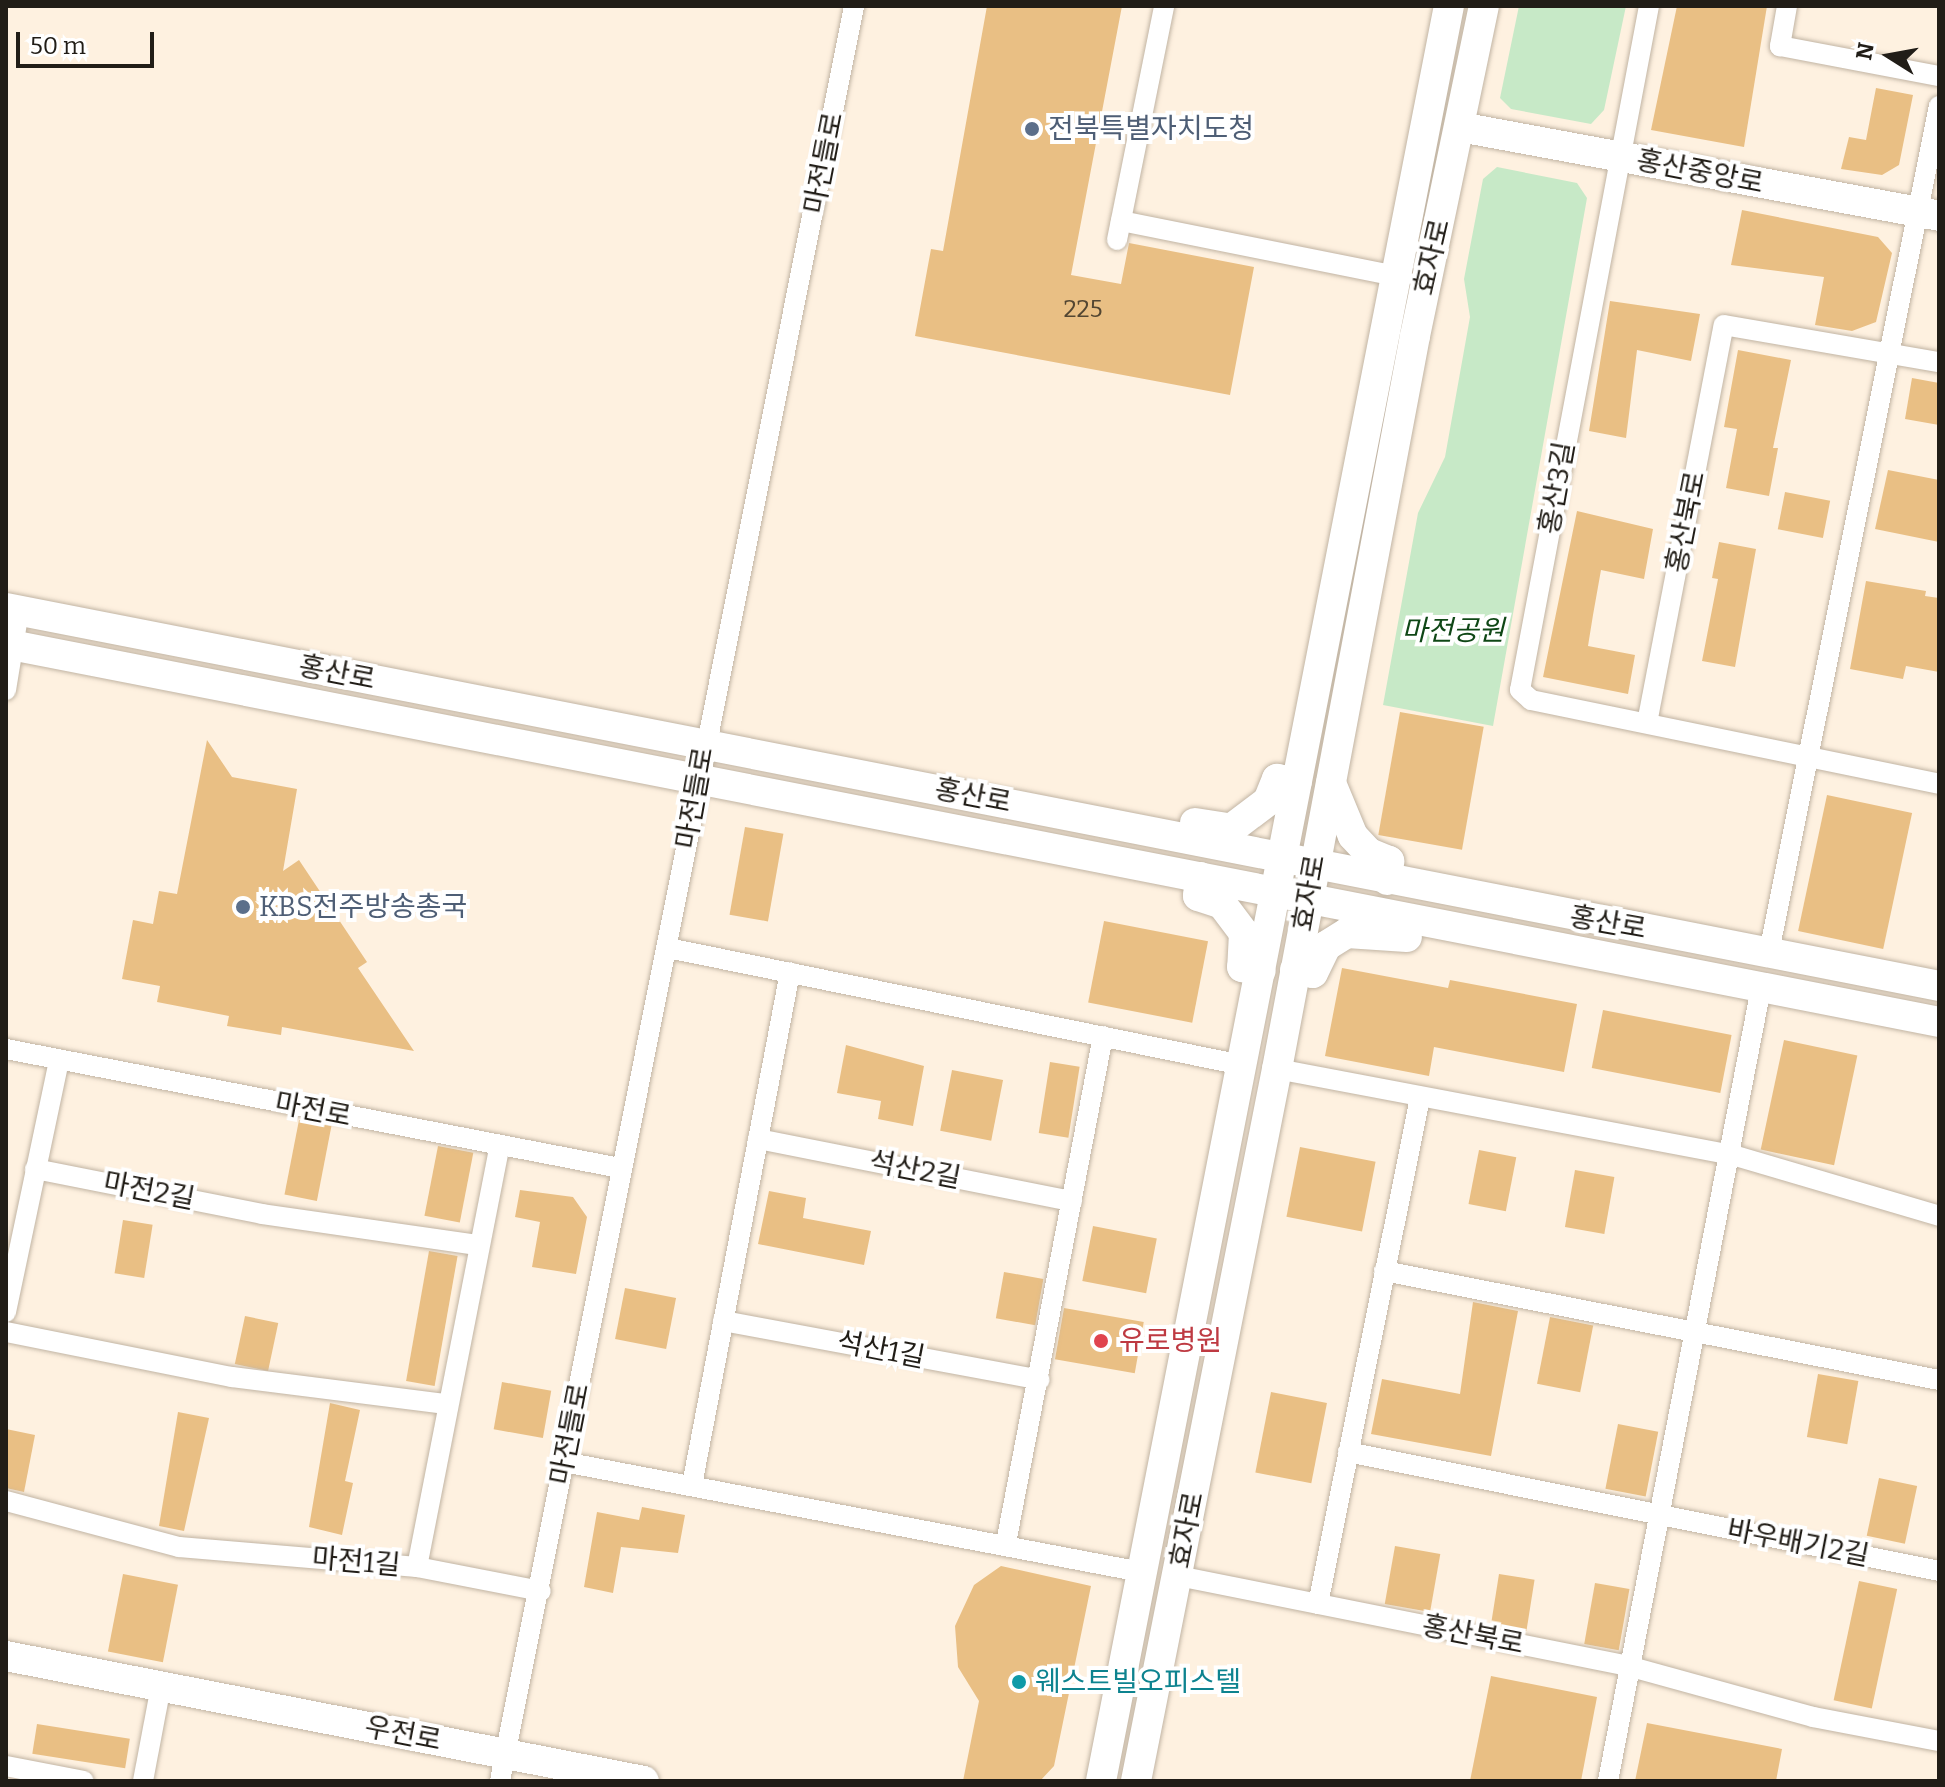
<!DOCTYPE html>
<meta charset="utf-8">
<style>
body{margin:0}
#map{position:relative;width:1945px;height:1787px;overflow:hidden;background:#fef1e0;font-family:Bitter,"Noto Sans KR",serif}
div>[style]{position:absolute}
.green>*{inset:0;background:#c7e9c7}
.building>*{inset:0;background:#e9bf84;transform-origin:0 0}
.roads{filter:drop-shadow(0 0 2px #c1b4a3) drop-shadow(0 0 2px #c1b4a3)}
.street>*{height:20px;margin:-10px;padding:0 10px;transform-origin:10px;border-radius:10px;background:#fff}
.secondary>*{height:30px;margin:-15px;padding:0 15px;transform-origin:15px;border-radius:15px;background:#fff}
.dots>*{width:22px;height:22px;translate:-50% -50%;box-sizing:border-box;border:4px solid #fff;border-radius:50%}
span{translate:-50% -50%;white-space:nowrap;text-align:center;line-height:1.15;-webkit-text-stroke:8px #fff;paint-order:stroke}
.number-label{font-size:24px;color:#534632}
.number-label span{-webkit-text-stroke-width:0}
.service-label{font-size:28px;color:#4e5e75}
.left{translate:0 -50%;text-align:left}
.street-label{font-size:28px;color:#211d17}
.park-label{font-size:28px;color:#0f4716;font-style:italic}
.health-label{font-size:28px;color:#be3a42}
.culture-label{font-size:28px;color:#0d838f}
.frame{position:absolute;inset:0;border:8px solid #211d17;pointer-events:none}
.north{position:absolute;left:1849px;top:16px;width:80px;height:80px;-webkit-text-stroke:6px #fff;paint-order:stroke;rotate:281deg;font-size:22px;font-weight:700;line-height:32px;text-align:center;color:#211d17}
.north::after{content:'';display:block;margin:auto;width:28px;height:36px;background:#211d17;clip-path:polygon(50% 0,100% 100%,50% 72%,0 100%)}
.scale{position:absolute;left:16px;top:32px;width:138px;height:36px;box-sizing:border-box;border:4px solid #211d17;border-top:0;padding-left:10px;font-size:24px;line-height:28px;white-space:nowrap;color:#211d17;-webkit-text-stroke:6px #fff;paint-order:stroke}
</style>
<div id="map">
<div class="green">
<div style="clip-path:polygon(1519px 6px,1626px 6px,1604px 110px,1591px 124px,1511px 109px,1500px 98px)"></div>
<div style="clip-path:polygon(1497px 167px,1577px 183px,1587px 198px,1493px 726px,1383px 705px,1418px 513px,1445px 457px,1470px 317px,1464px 279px,1483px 179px)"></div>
</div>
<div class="building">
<div style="clip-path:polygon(987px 6px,1122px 6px,1071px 275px,1121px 284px,1129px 243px,1254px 267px,1230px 395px,915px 336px,931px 249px,943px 251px)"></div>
<div style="clip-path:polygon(1677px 6px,1767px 6px,1744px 147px,1651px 130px)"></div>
<div style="clip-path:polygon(1876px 88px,1913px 95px,1899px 165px,1882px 175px,1841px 169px,1849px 137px,1866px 140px)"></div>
<div style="clip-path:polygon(1742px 210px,1878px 237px,1892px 253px,1876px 322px,1852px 331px,1815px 325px,1824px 277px,1731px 265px)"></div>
<div style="clip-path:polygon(1610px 301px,1700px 314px,1691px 361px,1637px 350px,1626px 438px,1589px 431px)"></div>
<div style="clip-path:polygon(1738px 350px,1791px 360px,1773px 448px,1778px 448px,1769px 496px,1726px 488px,1737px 429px,1724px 427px)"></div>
<div style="clip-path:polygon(1912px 378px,1939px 383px,1939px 425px,1905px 419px)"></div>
<div style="clip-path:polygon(1888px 470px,1939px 480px,1939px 542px,1875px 529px)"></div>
<div style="left:1785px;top:492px;width:46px;height:38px;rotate:11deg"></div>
<div style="clip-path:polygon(1577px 511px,1653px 529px,1644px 579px,1601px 570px,1593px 615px,1588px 646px,1635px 655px,1628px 694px,1543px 677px)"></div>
<div style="clip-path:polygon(1719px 542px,1756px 549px,1735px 667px,1702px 661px,1718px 579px,1712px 578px)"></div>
<div style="clip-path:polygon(1866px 581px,1926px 591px,1925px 596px,1939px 598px,1939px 672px,1906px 666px,1903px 679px,1850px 669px)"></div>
<div style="left:1400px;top:712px;width:85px;height:125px;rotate:10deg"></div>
<div style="clip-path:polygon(207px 740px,232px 777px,297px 789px,283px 871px,299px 860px,367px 962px,358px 968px,414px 1051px,282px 1027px,281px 1035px,227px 1026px,229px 1016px,157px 1002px,160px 986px,122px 979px,133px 920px,153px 924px,159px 891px,177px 894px)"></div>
<div style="left:1827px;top:795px;width:87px;height:139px;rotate:12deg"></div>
<div style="left:745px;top:827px;width:39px;height:89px;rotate:10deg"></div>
<div style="left:1104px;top:921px;width:106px;height:83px;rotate:11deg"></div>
<div style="clip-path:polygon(1342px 968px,1448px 988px,1450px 980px,1577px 1004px,1564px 1072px,1434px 1047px,1429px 1076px,1325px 1056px)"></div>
<div style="left:1603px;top:1010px;width:131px;height:59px;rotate:11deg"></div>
<div style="left:1784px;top:1040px;width:75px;height:112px;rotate:12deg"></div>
<div style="clip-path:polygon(846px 1045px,924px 1066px,913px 1126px,878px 1119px,881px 1101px,837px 1093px)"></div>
<div style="left:1050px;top:1062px;width:30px;height:72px;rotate:9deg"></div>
<div style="left:952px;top:1070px;width:52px;height:62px;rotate:11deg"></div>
<div style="left:299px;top:1120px;width:33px;height:76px;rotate:11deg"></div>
<div style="left:438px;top:1146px;width:36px;height:71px;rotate:11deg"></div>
<div style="left:1300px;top:1147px;width:77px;height:71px;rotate:11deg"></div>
<div style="left:1479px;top:1150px;width:38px;height:55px;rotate:11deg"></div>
<div style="left:1575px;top:1170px;width:40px;height:58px;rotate:10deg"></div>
<div style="clip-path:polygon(520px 1190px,573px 1197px,587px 1217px,576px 1274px,532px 1267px,540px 1222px,515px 1217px)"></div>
<div style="clip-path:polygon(769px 1191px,806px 1198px,803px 1218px,871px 1231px,864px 1265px,758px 1244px)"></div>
<div style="left:123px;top:1220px;width:30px;height:54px;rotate:9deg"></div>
<div style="left:1093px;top:1226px;width:65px;height:56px;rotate:11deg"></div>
<div style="left:429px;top:1251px;width:29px;height:132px;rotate:10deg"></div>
<div style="left:1004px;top:1272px;width:40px;height:47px;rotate:10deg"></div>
<div style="left:625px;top:1288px;width:52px;height:52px;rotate:11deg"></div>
<div style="clip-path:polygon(1473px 1302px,1518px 1311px,1491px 1456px,1371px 1434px,1382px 1379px,1460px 1394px)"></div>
<div style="left:1064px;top:1308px;width:81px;height:52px;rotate:10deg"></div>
<div style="left:245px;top:1316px;width:34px;height:49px;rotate:12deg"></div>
<div style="left:1550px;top:1317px;width:44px;height:68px;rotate:11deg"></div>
<div style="left:1818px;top:1374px;width:41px;height:64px;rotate:10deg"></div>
<div style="left:502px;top:1382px;width:50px;height:48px;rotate:10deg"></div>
<div style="left:1271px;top:1392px;width:57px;height:82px;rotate:11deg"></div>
<div style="clip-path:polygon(330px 1403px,360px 1410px,345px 1481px,353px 1483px,342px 1535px,309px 1527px)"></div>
<div style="clip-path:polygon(178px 1412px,209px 1418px,184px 1531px,159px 1526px)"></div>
<div style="left:1618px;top:1424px;width:41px;height:66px;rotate:11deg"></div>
<div style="clip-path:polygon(6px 1429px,35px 1435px,24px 1492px,6px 1488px)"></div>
<div style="left:1879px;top:1478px;width:39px;height:59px;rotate:12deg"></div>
<div style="clip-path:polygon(642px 1507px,685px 1515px,678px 1553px,621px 1547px,613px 1593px,584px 1587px,597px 1512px,639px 1520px)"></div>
<div style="left:1395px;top:1546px;width:46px;height:59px;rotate:10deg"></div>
<div style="clip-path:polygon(1001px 1566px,1091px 1586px,1054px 1766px,1040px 1781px,963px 1781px,979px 1701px,958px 1667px,955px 1626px,974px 1585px)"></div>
<div style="left:123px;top:1574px;width:56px;height:79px;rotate:11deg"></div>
<div style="left:1499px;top:1574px;width:36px;height:52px;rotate:9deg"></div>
<div style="left:1859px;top:1581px;width:39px;height:122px;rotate:12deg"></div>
<div style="left:1595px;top:1583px;width:35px;height:62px;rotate:10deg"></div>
<div style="clip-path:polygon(1491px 1676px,1597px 1697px,1581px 1781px,1470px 1781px)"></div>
<div style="clip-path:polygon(1647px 1723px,1782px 1749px,1776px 1781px,1635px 1781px)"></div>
<div style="left:37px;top:1724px;width:94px;height:30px;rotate:9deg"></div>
</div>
<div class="roads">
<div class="street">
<div style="left:1649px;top:6px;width:696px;rotate:100.68deg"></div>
<div style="left:1520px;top:690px;width:15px;rotate:42deg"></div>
<div style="left:1531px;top:700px;width:417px;rotate:11.6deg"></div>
<div style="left:1787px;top:6px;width:41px;rotate:99.9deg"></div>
<div style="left:1780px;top:46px;width:162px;rotate:10.7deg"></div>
<div style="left:1121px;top:221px;width:280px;rotate:11.3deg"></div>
<div style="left:1117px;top:240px;width:239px;rotate:-78.6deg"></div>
<div style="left:6px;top:690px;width:80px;rotate:-80.7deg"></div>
<div style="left:1647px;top:723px;width:405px;rotate:-79.1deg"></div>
<div style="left:1724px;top:325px;width:218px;rotate:9.8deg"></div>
<div style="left:668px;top:948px;width:586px;rotate:11.52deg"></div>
<div style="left:1769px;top:952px;width:863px;rotate:-78.64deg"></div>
<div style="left:6px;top:1049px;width:625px;rotate:10.97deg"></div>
<div style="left:1277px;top:1069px;width:460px;rotate:10.7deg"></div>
<div style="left:1729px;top:1154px;width:219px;rotate:16.4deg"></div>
<div style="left:758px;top:1139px;width:320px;rotate:11.2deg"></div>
<div style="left:35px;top:1169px;width:231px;rotate:11.2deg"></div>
<div style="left:262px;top:1214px;width:218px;rotate:8.2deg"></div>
<div style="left:1384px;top:1271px;width:566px;rotate:11.11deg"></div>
<div style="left:6px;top:1312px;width:258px;rotate:-78.1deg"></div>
<div style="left:723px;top:1321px;width:322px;rotate:10.5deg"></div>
<div style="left:6px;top:1332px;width:230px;rotate:11.3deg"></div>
<div style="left:232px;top:1377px;width:216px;rotate:7.2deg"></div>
<div style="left:1348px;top:1452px;width:603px;rotate:11.38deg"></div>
<div style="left:564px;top:1462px;width:587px;rotate:10.79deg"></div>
<div style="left:692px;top:1485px;width:522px;rotate:-79.18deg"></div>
<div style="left:6px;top:1501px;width:179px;rotate:14.9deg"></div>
<div style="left:179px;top:1547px;width:239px;rotate:4.8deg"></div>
<div style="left:417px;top:1567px;width:126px;rotate:11deg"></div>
<div style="left:1006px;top:1543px;width:516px;rotate:-79.17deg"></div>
<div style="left:417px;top:1567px;width:427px;rotate:-78.9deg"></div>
<div style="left:1178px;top:1576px;width:459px;rotate:11.3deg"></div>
<div style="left:1628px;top:1666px;width:192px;rotate:15.4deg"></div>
<div style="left:1813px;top:1717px;width:128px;rotate:10.8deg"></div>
<div style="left:1318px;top:1604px;width:516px;rotate:-78.6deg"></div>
<div style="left:6px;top:1766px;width:79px;rotate:10.9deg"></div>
<div style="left:143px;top:1781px;width:97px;rotate:-79.3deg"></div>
<div style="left:500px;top:1781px;width:1810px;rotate:-78.72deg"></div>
<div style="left:1608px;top:1781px;width:808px;rotate:-79.08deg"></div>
</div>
<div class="secondary">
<div style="left:1460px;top:127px;width:487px;rotate:10.5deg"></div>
<div style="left:6px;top:608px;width:1970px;rotate:11.06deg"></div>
<div style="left:6px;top:644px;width:1970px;rotate:11.06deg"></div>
<div style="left:1331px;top:783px;width:57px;rotate:67.5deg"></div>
<div style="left:1353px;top:836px;width:23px;rotate:47deg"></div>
<div style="left:1369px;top:853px;width:22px;rotate:22deg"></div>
<div style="left:1389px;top:861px;width:19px;rotate:96deg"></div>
<div style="left:1195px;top:823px;width:36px;rotate:9deg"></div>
<div style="left:1231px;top:829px;width:46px;rotate:-37.1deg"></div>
<div style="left:1268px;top:801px;width:24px;rotate:-68deg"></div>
<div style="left:1277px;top:779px;width:20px;rotate:9deg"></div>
<div style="left:1200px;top:877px;width:19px;rotate:96deg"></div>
<div style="left:1198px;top:896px;width:25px;rotate:18deg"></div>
<div style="left:1222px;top:904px;width:36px;rotate:53deg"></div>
<div style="left:1244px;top:933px;width:34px;rotate:93deg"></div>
<div style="left:1242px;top:967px;width:19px;rotate:12deg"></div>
<div style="left:1295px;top:970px;width:18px;rotate:9deg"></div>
<div style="left:1313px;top:973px;width:30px;rotate:-64deg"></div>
<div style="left:1326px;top:946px;width:25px;rotate:-32deg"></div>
<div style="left:1347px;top:933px;width:60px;rotate:3.8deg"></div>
<div style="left:6px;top:1656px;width:650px;rotate:11.09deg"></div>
<div style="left:1101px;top:1781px;width:1809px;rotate:-78.91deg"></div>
<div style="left:1136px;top:1781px;width:726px;rotate:-78.8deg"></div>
<div style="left:1277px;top:1069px;width:746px;rotate:-79.34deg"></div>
<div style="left:1415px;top:336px;width:337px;rotate:-78.2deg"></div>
</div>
</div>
<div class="dots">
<div style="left:1032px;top:129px;background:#5c6f8a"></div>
<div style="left:243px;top:907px;background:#5c6f8a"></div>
<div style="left:1101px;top:1341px;background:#e0444e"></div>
<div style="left:1019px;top:1682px;background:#0f9aa8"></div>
</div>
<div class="number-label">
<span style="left:1083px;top:310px">225</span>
</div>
<div class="service-label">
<span class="left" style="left:1048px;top:129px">전북특별자치도청</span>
<span class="left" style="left:259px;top:907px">KBS전주방송총국</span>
</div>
<div class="street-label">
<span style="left:824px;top:163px;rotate:-79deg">마전들로</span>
<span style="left:1700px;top:172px;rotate:11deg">홍산중앙로</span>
<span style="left:1432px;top:257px;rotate:-77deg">효자로</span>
<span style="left:1557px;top:488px;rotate:-80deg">홍산3길</span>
<span style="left:1686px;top:522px;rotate:-79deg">홍산북로</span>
<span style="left:337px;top:673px;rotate:11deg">홍산로</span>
<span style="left:973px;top:796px;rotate:11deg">홍산로</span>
<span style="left:695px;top:798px;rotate:-80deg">마전들로</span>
<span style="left:1309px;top:893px;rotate:-80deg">효자로</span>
<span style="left:1608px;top:923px;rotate:10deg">홍산로</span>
<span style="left:313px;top:1110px;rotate:11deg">마전로</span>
<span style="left:915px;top:1170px;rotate:11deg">석산2길</span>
<span style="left:149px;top:1191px;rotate:11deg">마전2길</span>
<span style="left:881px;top:1350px;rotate:11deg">석산1길</span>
<span style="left:570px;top:1434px;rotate:-79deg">마전들로</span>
<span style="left:1187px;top:1530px;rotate:-79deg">효자로</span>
<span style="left:1798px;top:1543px;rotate:11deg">바우배기2길</span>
<span style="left:356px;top:1562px;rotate:5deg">마전1길</span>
<span style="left:1473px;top:1635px;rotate:11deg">홍산북로</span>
<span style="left:403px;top:1734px;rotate:11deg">우전로</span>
</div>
<div class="park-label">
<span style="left:1453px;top:631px">마전공원</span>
</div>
<div class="health-label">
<span class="left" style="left:1119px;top:1341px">유로병원</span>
</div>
<div class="culture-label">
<span class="left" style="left:1035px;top:1682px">웨스트빌오피스텔</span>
</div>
<div class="frame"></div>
<div class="north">N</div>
<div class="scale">50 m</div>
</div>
